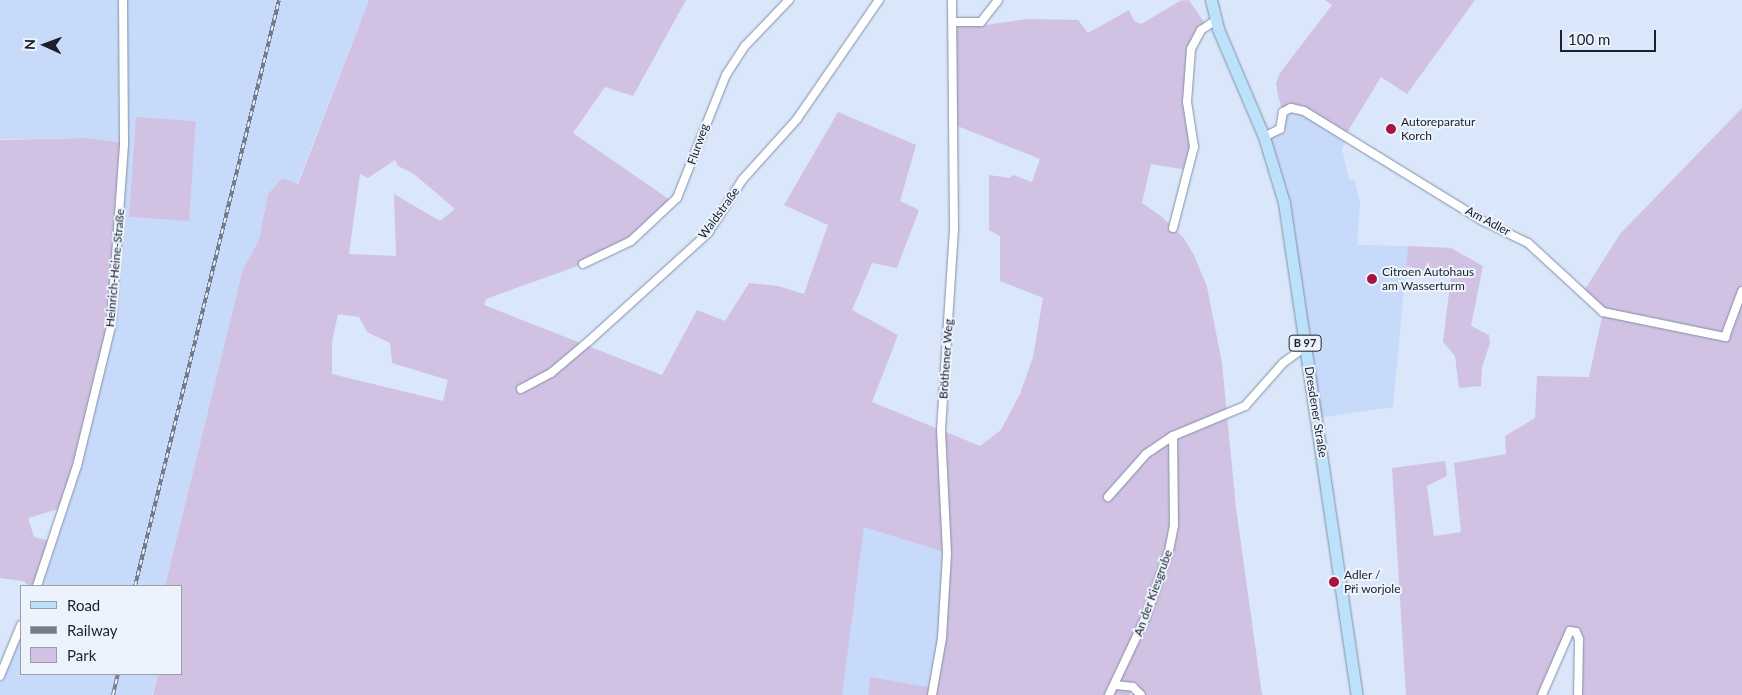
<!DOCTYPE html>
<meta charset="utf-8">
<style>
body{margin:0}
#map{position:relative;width:1742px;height:695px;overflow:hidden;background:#dae6fa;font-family:Lato,sans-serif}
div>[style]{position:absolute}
.built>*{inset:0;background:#c8dafa}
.green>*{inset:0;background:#d1c2e3;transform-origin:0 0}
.roads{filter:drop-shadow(0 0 1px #828fa6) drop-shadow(0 0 1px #828fa6)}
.street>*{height:8px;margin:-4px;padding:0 4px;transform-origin:4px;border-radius:4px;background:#fff}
.primary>*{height:11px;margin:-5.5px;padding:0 5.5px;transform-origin:5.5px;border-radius:5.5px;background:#bbe1fb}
.rail>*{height:4px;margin-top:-2px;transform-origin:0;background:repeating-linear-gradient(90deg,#edf3fd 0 5.5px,#737c8a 0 11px);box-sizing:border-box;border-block:1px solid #737c8a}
.dots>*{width:14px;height:14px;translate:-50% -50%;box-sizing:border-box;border:2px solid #edf3fd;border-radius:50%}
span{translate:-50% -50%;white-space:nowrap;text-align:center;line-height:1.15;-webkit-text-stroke:4px #edf3fd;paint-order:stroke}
.shield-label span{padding:1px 4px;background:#edf3fd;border:1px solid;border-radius:4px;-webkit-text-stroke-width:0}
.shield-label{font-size:11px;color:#1b212a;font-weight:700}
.poi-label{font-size:12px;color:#1b212a}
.left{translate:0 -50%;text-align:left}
.street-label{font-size:12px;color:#1b212a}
.legend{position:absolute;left:20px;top:585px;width:162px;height:90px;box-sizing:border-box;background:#edf3fd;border:1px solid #999fa9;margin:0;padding:6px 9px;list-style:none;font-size:15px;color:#1b212a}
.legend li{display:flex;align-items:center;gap:10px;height:25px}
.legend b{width:25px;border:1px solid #999fa9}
.north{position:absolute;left:20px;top:20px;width:50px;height:50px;-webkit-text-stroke:4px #edf3fd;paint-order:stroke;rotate:272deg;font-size:14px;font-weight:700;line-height:20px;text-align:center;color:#1b212a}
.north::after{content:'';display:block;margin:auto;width:18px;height:22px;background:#1b212a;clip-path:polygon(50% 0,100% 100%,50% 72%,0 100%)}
.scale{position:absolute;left:1560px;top:30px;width:96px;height:22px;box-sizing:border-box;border:2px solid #1b212a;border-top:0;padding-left:6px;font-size:15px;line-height:18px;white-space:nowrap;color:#1b212a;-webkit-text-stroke:4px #edf3fd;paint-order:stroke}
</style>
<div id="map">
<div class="built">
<div style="clip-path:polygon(0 0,369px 0,297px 184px,282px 178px,268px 194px,259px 240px,243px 269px,165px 586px,37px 586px,53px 542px,124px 143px,87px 138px,0 139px)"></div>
<div style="clip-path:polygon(1291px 108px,1348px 137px,1342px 149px,1349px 179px,1355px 181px,1360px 204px,1357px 245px,1408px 246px,1393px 407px,1317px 418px,1300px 306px,1265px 137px,1280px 129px,1283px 112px)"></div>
<div style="clip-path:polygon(863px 526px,947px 553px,933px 688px,870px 678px,868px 695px,842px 695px)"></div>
<div style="clip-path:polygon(21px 625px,21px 674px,158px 674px,152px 695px,0 695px,0 676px)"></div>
</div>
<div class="green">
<div style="clip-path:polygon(evenodd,369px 0,686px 0,633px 96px,605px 87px,573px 133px,673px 202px,631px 240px,583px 264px,486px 299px,484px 305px,662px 375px,697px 310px,725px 321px,749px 283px,778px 286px,804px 294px,828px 225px,784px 205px,838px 112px,916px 145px,900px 201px,919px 210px,897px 268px,872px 263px,852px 310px,898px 335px,872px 402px,980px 446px,1001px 430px,1020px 394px,1033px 357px,1043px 298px,1000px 281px,1000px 236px,989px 230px,989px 175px,1010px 178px,1013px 175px,1032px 182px,1040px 159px,955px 125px,954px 22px,981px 22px,986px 25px,1026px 19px,1078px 20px,1088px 33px,1129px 10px,1134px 21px,1141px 24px,1180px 1px,1189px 0,1206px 25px,1195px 37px,1187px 102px,1194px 133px,1188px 170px,1151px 164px,1142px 203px,1161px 216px,1183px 237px,1194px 255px,1207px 287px,1222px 363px,1236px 508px,1262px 695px,1141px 695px,1133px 687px,1130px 695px,868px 695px,870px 677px,933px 688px,947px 553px,864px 527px,842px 695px,153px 695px,158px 674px,181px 674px,181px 586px,165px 586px,243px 269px,259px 240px,268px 194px,282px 178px,298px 184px,369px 0,395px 160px,398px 166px,414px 174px,455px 209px,440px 221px,394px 194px,396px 256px,349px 254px,360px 174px,368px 178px,395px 160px,369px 0,338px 314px,359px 317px,367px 332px,390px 343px,392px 363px,448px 380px,443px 401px,332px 374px,332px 342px,338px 314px)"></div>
<div style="clip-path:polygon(1325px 0,1475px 0,1407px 94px,1381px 77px,1348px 131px,1342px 133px,1304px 111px,1283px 112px,1278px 96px,1276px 83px,1280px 73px,1332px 5px)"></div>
<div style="clip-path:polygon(1742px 108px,1742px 695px,1578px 695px,1579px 639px,1570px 631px,1542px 695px,1406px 695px,1392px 468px,1445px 461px,1447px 476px,1427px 486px,1434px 536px,1461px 532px,1454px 463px,1506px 454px,1505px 436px,1535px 418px,1537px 376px,1589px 377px,1603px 312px,1582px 294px,1620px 234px)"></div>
<div style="left:136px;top:117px;width:60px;height:100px;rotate:4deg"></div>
<div style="clip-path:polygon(87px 138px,124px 143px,114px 302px,65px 507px,28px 518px,34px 537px,53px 542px,37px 586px,29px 586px,23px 581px,0 578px,0 140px)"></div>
<div style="clip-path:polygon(1408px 246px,1451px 248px,1483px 266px,1471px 326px,1489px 335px,1490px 343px,1482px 367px,1481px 386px,1459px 388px,1455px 356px,1443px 342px,1451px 276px,1406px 266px)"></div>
</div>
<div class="roads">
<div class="street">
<div style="left:954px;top:22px;width:27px"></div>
<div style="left:981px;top:22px;width:28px;rotate:-52deg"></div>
<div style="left:1264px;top:137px;width:18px;rotate:-27deg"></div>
<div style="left:1280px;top:129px;width:17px;rotate:-80deg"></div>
<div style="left:1283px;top:112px;width:9px;rotate:-27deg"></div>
<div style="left:1291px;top:108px;width:13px;rotate:13deg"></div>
<div style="left:1304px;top:111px;width:210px;rotate:31.6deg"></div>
<div style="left:1483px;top:221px;width:50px;rotate:26.1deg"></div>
<div style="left:1528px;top:243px;width:102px;rotate:42.6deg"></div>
<div style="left:1603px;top:312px;width:125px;rotate:11.6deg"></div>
<div style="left:1725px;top:337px;width:49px;rotate:-69.7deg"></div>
<div style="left:1173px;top:228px;width:84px;rotate:-75.5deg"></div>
<div style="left:1194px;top:147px;width:46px;rotate:-98.8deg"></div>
<div style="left:1187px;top:102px;width:53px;rotate:-85.7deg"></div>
<div style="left:1191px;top:49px;width:21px;rotate:-62deg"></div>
<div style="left:1201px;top:30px;width:17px;rotate:-33deg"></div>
<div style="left:583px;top:264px;width:53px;rotate:-25.6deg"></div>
<div style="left:631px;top:241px;width:63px;rotate:-43.1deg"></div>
<div style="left:677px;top:198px;width:132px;rotate:-68.3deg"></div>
<div style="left:726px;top:75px;width:35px;rotate:-57deg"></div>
<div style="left:745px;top:46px;width:64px;rotate:-46.3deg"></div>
<div style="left:521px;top:389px;width:34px;rotate:-28deg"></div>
<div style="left:551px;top:373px;width:50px;rotate:-40.1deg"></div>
<div style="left:589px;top:341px;width:161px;rotate:-42.2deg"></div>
<div style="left:708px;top:233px;width:64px;rotate:-57.1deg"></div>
<div style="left:743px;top:179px;width:81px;rotate:-48deg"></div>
<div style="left:797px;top:119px;width:145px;rotate:-55.4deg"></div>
<div style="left:1108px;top:497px;width:57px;rotate:-48.5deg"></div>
<div style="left:1146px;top:454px;width:32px;rotate:-34deg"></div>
<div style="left:1173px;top:436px;width:78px;rotate:-22.6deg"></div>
<div style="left:1245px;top:406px;width:57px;rotate:-48.5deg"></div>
<div style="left:1283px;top:363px;width:27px;rotate:-36deg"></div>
<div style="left:37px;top:586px;width:126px;rotate:-71.6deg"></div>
<div style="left:77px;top:466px;width:144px;rotate:-76.3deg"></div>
<div style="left:111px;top:326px;width:183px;rotate:-85.9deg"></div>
<div style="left:124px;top:143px;width:143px;rotate:-90.4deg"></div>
<div style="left:0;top:676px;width:55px;rotate:-67.6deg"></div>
<div style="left:1115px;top:685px;width:18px;rotate:6deg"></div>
<div style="left:1133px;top:687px;width:11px;rotate:45deg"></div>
<div style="left:932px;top:695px;width:58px;rotate:-80deg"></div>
<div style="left:942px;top:638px;width:85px;rotate:-86.6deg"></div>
<div style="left:947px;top:553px;width:123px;rotate:-92.8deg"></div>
<div style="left:941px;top:430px;width:200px;rotate:-86.3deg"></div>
<div style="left:954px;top:230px;width:230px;rotate:-90.5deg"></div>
<div style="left:1109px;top:695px;width:84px;rotate:-64.7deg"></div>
<div style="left:1145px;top:619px;width:72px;rotate:-70.6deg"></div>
<div style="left:1169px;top:551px;width:26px;rotate:-79deg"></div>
<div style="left:1174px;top:525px;width:89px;rotate:-90.6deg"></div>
<div style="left:1542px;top:695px;width:70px;rotate:-66.4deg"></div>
<div style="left:1570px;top:631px;width:6px;rotate:9deg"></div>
<div style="left:1576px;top:632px;width:8px;rotate:67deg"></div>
<div style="left:1579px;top:639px;width:56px;rotate:91deg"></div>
</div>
<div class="primary">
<div style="left:1211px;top:0;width:30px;rotate:76deg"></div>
<div style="left:1218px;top:29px;width:117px;rotate:66.9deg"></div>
<div style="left:1264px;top:137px;width:69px;rotate:73.1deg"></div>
<div style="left:1284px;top:203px;width:497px;rotate:81.6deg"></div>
</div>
</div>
<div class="rail">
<div style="left:135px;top:586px;width:603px;rotate:-76.19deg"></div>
<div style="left:113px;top:695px;width:22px;rotate:-77deg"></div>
</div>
<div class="dots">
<div style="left:1391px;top:129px;background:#a9133f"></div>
<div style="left:1372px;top:279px;background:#a9133f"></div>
<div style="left:1334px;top:582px;background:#a9133f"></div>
</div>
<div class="shield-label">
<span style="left:1305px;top:343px">B 97</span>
</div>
<div class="poi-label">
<span class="left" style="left:1401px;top:129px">Autoreparatur<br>Korch</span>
<span class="left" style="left:1382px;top:279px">Citroen Autohaus<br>am Wasserturm</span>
<span class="left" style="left:1344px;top:582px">Adler /<br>Při worjole</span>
</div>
<div class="street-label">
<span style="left:698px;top:144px;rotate:-71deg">Flurweg</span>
<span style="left:719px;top:213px;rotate:-54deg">Waldstraße</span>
<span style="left:1488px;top:221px;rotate:28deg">Am Adler</span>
<span style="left:115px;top:268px;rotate:-85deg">Heinrich-Heine-Straße</span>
<span style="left:946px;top:359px;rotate:-86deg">Bröthener Weg</span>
<span style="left:1316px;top:412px;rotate:81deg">Dresdener Straße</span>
<span style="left:1153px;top:593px;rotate:-70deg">An der Kiesgrube</span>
</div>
<ul class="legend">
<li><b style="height:6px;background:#bbe1fb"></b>Road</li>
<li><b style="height:6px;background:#737c8a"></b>Railway</li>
<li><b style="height:14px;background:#d1c2e3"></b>Park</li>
</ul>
<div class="north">N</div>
<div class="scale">100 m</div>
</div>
